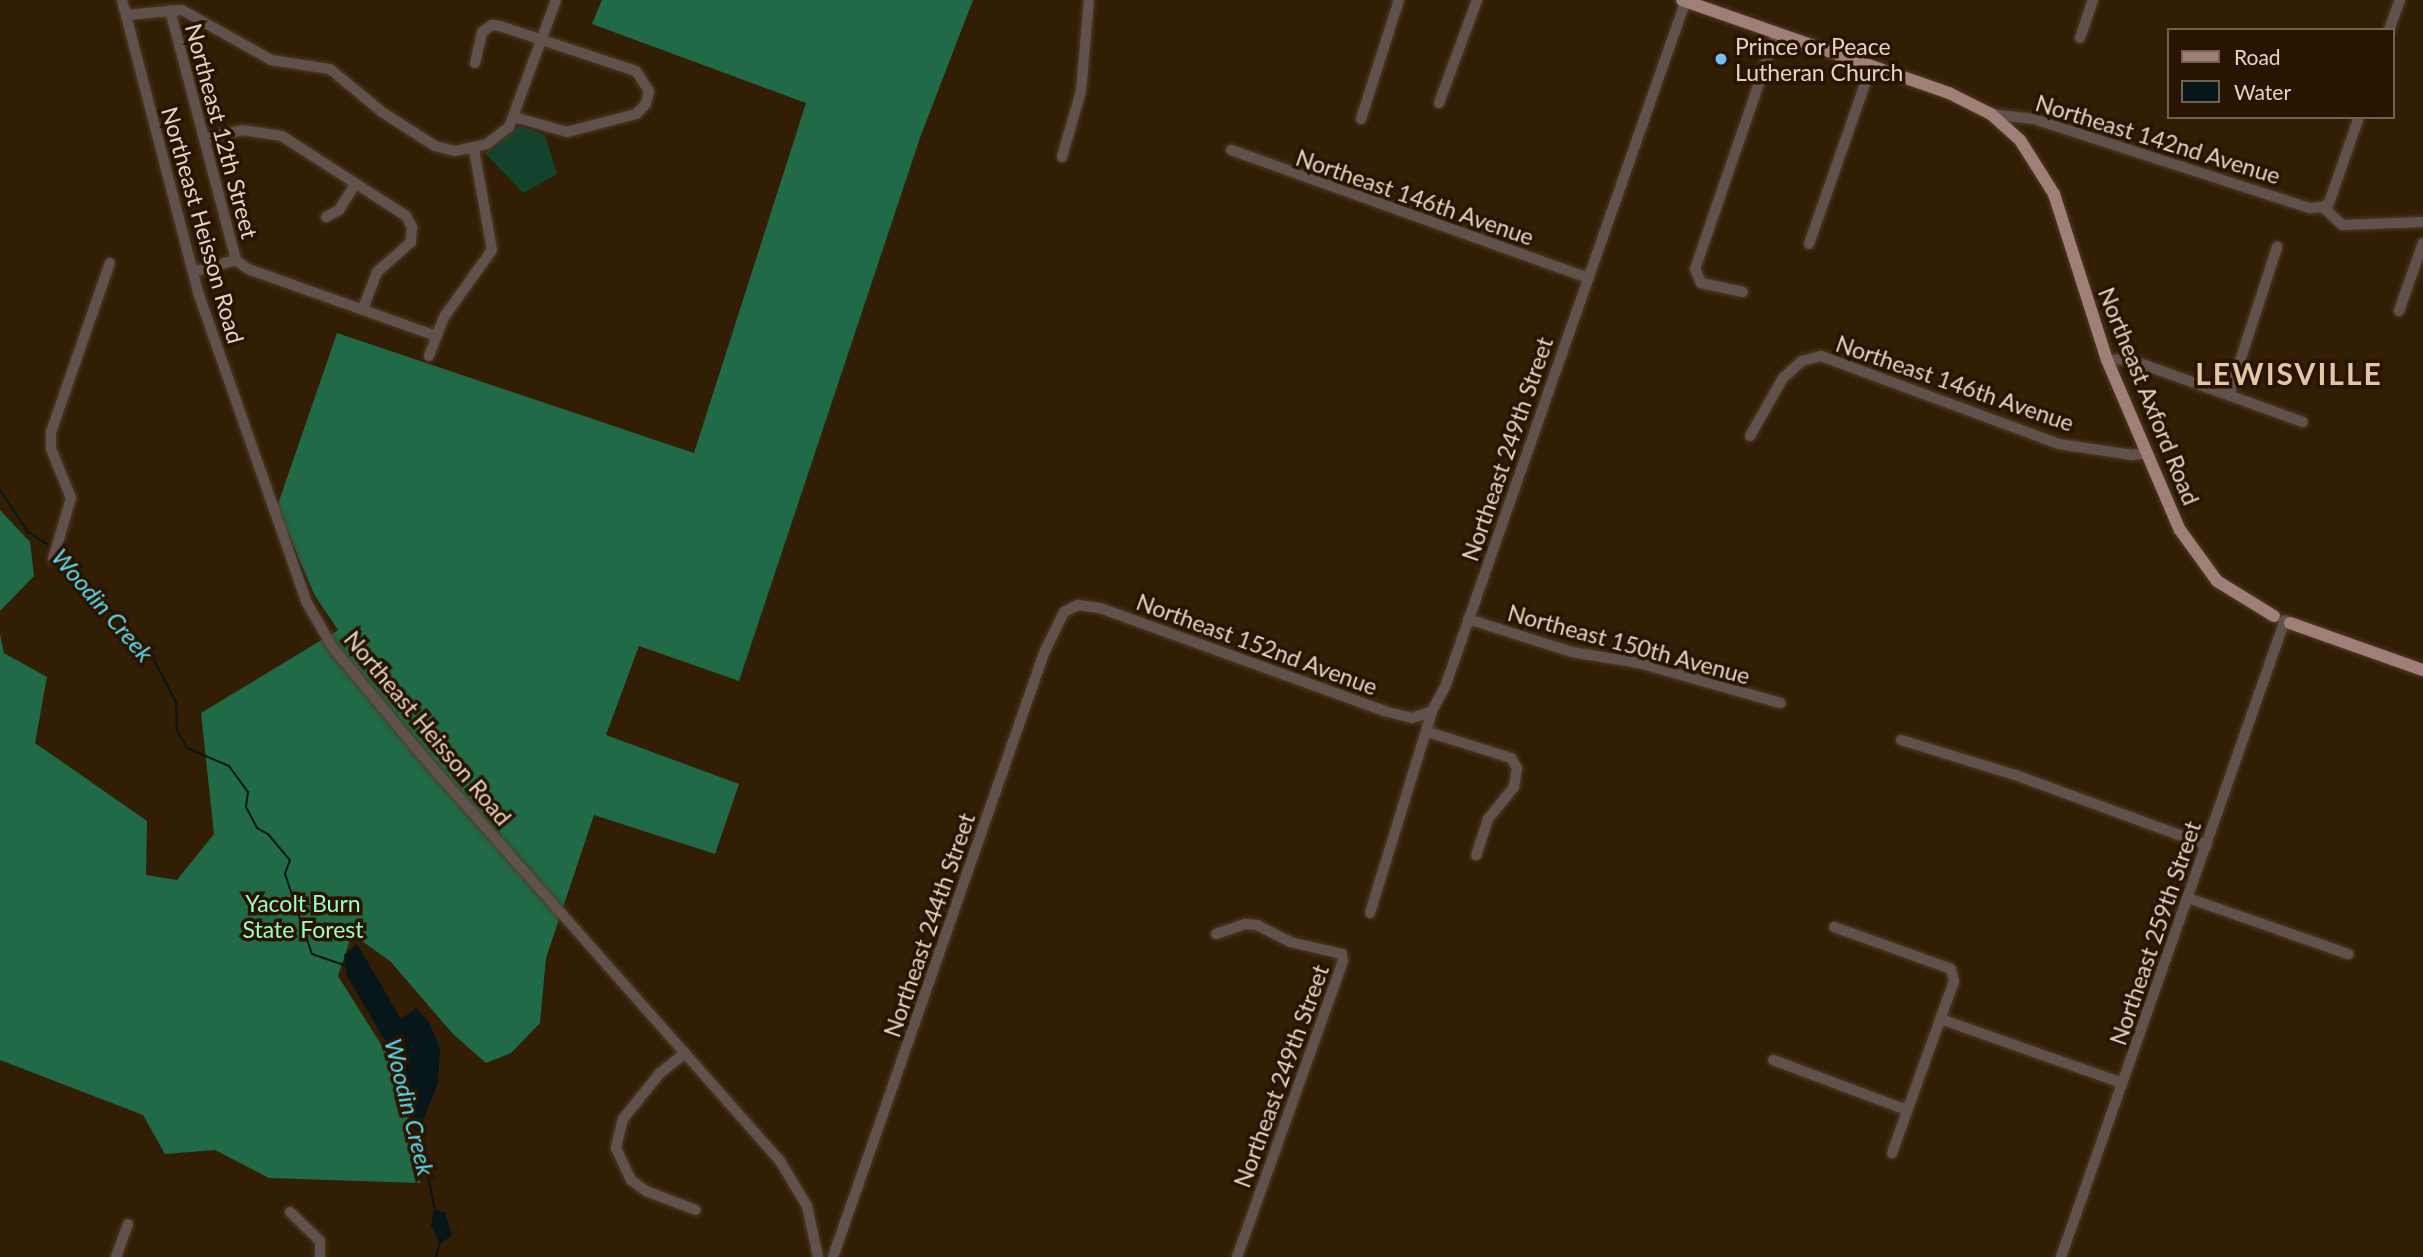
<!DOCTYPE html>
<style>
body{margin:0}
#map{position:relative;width:2423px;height:1257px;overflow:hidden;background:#321e05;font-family:Lato,sans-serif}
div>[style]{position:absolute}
.green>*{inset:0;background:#14432d}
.forest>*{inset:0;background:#206a48}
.water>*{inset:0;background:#061619}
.stream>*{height:2px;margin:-1px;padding:0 1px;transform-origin:1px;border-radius:1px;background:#061619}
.roads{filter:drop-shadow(0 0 2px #4e3b24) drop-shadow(0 0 2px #4e3b24)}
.minor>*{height:10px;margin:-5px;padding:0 5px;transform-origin:5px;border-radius:5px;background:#61514d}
.major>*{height:12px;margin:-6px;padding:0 6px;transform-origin:6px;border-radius:6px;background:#9f7f77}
.dots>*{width:19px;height:19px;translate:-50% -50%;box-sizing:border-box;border:4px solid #281400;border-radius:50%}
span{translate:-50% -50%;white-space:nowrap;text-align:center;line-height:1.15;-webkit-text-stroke:7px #281400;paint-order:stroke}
.poi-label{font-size:23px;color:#e1d4c5}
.left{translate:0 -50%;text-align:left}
.street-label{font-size:23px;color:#e1d4c5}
.park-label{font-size:23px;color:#9cfbc8}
.water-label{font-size:24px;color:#5bdaf1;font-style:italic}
.district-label{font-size:30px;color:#e1c6aa;font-weight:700;letter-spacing:2px}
.legend{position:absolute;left:2167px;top:28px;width:228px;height:91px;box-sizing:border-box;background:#281400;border:2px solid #72614f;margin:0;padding:9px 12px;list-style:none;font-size:21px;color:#e1d4c5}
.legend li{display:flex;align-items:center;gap:14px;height:35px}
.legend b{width:35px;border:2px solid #72614f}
</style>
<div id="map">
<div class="green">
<div style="clip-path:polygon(520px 126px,545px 135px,557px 174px,523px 193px,485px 153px)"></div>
</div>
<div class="forest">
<div style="clip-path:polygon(602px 0,973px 0,921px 135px,739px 681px,639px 646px,606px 735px,739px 784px,715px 854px,594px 815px,546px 958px,540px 1023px,511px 1053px,486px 1063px,453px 1034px,390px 961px,352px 934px,338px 976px,387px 1054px,406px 1110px,420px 1183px,269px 1178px,215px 1150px,165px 1154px,143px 1115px,0 1060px,0 634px,4px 653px,47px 677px,35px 743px,147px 821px,146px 875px,177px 880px,214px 834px,201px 713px,338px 630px,315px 596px,277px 507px,337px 333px,694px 453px,806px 103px,592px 24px)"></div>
<div style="clip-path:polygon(0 510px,30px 542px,34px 576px,0 611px)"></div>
</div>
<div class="water">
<div style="clip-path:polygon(357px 944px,401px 1019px,416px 1008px,428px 1021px,440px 1048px,438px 1083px,419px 1131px,414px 1130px,398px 1063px,347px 976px,344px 955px)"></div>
<div style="clip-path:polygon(434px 1209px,445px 1213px,452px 1235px,440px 1244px,431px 1226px)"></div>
</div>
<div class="stream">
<div style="left:0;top:490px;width:50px;rotate:56.3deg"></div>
<div style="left:28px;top:532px;width:28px;rotate:32deg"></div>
<div style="left:59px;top:554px;width:132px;rotate:47.1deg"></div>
<div style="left:149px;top:651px;width:58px;rotate:62.1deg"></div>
<div style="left:176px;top:702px;width:28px;rotate:88deg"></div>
<div style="left:177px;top:730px;width:21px;rotate:61deg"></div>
<div style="left:187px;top:748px;width:46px;rotate:23.2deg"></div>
<div style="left:229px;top:766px;width:32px;rotate:54deg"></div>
<div style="left:248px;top:792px;width:15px;rotate:98deg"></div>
<div style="left:246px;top:807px;width:24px;rotate:62deg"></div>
<div style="left:257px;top:828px;width:13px;rotate:29deg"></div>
<div style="left:268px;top:834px;width:34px;rotate:50deg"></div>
<div style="left:290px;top:860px;width:15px;rotate:110deg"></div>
<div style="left:285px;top:874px;width:84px;rotate:71.4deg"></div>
<div style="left:312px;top:954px;width:36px;rotate:19deg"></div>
<div style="left:419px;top:1130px;width:82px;rotate:78.7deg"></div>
<div style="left:436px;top:1257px;width:16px;rotate:-76deg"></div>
</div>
<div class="roads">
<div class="minor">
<div style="left:122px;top:0;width:305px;rotate:75.4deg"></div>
<div style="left:199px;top:295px;width:326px;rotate:70.7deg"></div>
<div style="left:307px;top:603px;width:52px;rotate:60deg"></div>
<div style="left:333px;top:648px;width:146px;rotate:50.3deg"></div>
<div style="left:426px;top:760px;width:535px;rotate:48.56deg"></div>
<div style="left:780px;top:1161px;width:52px;rotate:59deg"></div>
<div style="left:807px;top:1206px;width:52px;rotate:77.8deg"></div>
<div style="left:170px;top:10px;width:259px;rotate:75.2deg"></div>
<div style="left:126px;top:15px;width:56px;rotate:-5.1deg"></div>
<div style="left:182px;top:10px;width:102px;rotate:29.3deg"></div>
<div style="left:271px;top:60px;width:60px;rotate:8.7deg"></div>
<div style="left:330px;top:69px;width:67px;rotate:39.6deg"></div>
<div style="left:382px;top:112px;width:63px;rotate:32.7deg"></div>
<div style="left:435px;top:146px;width:21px;rotate:14deg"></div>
<div style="left:455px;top:151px;width:33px;rotate:-12deg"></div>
<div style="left:487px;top:144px;width:28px;rotate:-38deg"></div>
<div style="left:509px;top:127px;width:135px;rotate:-69.7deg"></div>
<div style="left:2389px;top:30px;width:32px;rotate:-70deg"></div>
<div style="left:2080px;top:38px;width:40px;rotate:-71.1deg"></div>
<div style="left:475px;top:63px;width:32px;rotate:-77deg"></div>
<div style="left:482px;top:32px;width:12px;rotate:-35deg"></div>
<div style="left:492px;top:25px;width:8px;rotate:7deg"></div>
<div style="left:500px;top:26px;width:143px;rotate:18.3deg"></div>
<div style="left:636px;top:71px;width:24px;rotate:57deg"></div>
<div style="left:649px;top:91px;width:13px;rotate:103deg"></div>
<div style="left:646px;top:104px;width:14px;rotate:135deg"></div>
<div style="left:636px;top:114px;width:71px;rotate:165.4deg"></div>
<div style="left:567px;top:132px;width:55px;rotate:-164.2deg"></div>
<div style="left:1439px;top:103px;width:110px;rotate:-69.7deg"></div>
<div style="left:1991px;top:114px;width:43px;rotate:6.6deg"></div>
<div style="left:2034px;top:119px;width:290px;rotate:17.9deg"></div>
<div style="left:2310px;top:208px;width:13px;rotate:-4deg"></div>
<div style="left:1361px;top:119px;width:125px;rotate:-72.3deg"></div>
<div style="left:204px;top:139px;width:39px;rotate:-13deg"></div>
<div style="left:242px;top:130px;width:40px;rotate:8.5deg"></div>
<div style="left:282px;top:136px;width:148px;rotate:32.8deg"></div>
<div style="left:406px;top:216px;width:13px;rotate:61deg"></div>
<div style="left:412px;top:227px;width:15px;rotate:94deg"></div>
<div style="left:411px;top:242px;width:45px;rotate:138.6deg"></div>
<div style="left:377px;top:272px;width:40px;rotate:111deg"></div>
<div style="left:1231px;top:150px;width:379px;rotate:19.7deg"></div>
<div style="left:1062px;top:157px;width:69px;rotate:-73.9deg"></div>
<div style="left:1081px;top:91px;width:91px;rotate:-85deg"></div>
<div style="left:2323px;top:207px;width:26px;rotate:43deg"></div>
<div style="left:2342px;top:225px;width:81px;rotate:-2.1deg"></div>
<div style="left:2323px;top:207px;width:7px;rotate:-34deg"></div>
<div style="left:2329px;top:203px;width:91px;rotate:-70.8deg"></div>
<div style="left:326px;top:217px;width:15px;rotate:-28deg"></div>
<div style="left:339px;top:210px;width:31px;rotate:-58deg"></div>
<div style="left:1809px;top:244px;width:188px;rotate:-70.7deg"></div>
<div style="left:236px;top:260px;width:15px;rotate:37deg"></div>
<div style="left:248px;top:269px;width:200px;rotate:19.6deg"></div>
<div style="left:193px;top:272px;width:45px;rotate:-15.6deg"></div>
<div style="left:1743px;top:292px;width:43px;rotate:-167.9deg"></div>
<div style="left:1701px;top:283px;width:15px;rotate:-113deg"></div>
<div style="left:1695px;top:269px;width:249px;rotate:-71deg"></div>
<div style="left:2399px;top:311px;width:72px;rotate:-70.6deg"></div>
<div style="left:429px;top:356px;width:42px;rotate:-69deg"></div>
<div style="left:444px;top:317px;width:82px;rotate:-54.4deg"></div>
<div style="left:492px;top:250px;width:102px;rotate:-100.2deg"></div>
<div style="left:2107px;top:360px;width:21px;rotate:-3deg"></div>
<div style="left:2128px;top:359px;width:186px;rotate:19.8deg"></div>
<div style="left:2229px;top:395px;width:156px;rotate:-72deg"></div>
<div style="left:1750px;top:436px;width:67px;rotate:-60.4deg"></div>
<div style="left:1783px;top:378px;width:25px;rotate:-42deg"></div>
<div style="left:1802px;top:361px;width:20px;rotate:-15deg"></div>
<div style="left:1821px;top:356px;width:254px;rotate:20.3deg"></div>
<div style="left:2059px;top:444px;width:74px;rotate:8.6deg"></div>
<div style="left:2132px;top:455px;width:14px;rotate:-8deg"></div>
<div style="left:53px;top:559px;width:64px;rotate:-73.6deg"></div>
<div style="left:71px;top:498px;width:53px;rotate:-112.2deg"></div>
<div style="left:51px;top:449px;width:17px;rotate:-90deg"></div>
<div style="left:51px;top:432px;width:179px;rotate:-70.8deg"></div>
<div style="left:1468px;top:619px;width:109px;rotate:17.6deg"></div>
<div style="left:1572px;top:652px;width:68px;rotate:9.3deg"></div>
<div style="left:1639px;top:663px;width:147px;rotate:15.8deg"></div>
<div style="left:1428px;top:732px;width:87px;rotate:17.4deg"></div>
<div style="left:1511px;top:758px;width:12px;rotate:59deg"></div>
<div style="left:1517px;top:768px;width:19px;rotate:99deg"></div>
<div style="left:1514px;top:787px;width:41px;rotate:129.1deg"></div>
<div style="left:1488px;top:819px;width:38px;rotate:108deg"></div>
<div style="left:1901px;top:740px;width:122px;rotate:17.1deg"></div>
<div style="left:2018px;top:776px;width:201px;rotate:20.1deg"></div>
<div style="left:2188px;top:898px;width:170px;rotate:19.3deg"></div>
<div style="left:1370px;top:913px;width:211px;rotate:-72.9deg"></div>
<div style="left:1432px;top:711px;width:27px;rotate:-62deg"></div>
<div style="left:1445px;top:687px;width:728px;rotate:-70.67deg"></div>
<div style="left:1834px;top:927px;width:124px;rotate:19.7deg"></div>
<div style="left:1951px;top:969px;width:12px;rotate:76deg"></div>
<div style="left:1954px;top:981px;width:183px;rotate:109.8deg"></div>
<div style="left:1216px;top:934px;width:31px;rotate:-19deg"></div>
<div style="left:1245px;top:924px;width:12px;rotate:5deg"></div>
<div style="left:1257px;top:925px;width:37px;rotate:27deg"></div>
<div style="left:1290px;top:942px;width:53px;rotate:13deg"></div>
<div style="left:1342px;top:954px;width:7px;rotate:82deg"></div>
<div style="left:1343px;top:961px;width:314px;rotate:109.7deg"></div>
<div style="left:1943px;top:1020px;width:190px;rotate:19.4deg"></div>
<div style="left:685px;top:1053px;width:32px;rotate:141deg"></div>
<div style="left:660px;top:1073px;width:59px;rotate:128.8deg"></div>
<div style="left:623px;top:1119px;width:30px;rotate:104deg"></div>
<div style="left:616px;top:1148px;width:35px;rotate:65deg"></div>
<div style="left:631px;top:1180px;width:19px;rotate:36deg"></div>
<div style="left:646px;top:1191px;width:53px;rotate:20.8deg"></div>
<div style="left:1773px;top:1060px;width:143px;rotate:20.5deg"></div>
<div style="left:290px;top:1212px;width:42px;rotate:44deg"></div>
<div style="left:320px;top:1241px;width:16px;rotate:90deg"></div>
<div style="left:116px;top:1257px;width:35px;rotate:-70deg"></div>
<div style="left:833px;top:1257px;width:640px;rotate:-70.74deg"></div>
<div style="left:1044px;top:653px;width:46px;rotate:-64deg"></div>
<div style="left:1064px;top:612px;width:16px;rotate:-27deg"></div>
<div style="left:1078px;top:605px;width:22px;rotate:8deg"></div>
<div style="left:1100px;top:608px;width:302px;rotate:19.9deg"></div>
<div style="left:1384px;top:711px;width:29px;rotate:14deg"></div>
<div style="left:1412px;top:718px;width:21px;rotate:-19deg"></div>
<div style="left:2061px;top:1257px;width:675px;rotate:-70.63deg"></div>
</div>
<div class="major">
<div style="left:1682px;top:0;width:283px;rotate:19.2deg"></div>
<div style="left:1949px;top:93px;width:47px;rotate:26.6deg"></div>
<div style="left:1991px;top:114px;width:39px;rotate:42deg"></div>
<div style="left:2020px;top:140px;width:64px;rotate:57.8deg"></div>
<div style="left:2054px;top:194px;width:174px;rotate:72.3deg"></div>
<div style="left:2107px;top:360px;width:185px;rotate:66.8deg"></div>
<div style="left:2180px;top:530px;width:63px;rotate:54deg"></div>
<div style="left:2217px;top:581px;width:67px;rotate:31.6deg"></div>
<div style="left:2290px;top:623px;width:141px;rotate:19.5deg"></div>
</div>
</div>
<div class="dots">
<div style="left:1721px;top:59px;background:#74c0f6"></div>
</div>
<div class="poi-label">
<span class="left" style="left:1735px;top:59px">Prince or Peace<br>Lutheran Church</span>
</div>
<div class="street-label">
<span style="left:222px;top:131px;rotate:75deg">Northeast 12th Street</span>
<span style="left:2158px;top:139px;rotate:17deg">Northeast 142nd Avenue</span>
<span style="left:1415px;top:197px;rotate:19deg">Northeast 146th Avenue</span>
<span style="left:203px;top:225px;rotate:74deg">Northeast Heisson Road</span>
<span style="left:1955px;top:383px;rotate:19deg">Northeast 146th Avenue</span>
<span style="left:2149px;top:396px;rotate:68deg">Northeast Axford Road</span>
<span style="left:1507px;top:449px;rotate:-71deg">Northeast 249th Street</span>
<span style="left:1257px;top:644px;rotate:20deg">Northeast 152nd Avenue</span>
<span style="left:1629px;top:644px;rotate:15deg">Northeast 150th Avenue</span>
<span style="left:428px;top:728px;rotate:50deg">Northeast Heisson Road</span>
<span style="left:929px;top:925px;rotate:-71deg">Northeast 244th Street</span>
<span style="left:2155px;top:933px;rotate:-71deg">Northeast 259th Street</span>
<span style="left:1281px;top:1076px;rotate:-70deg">Northeast 249th Street</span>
</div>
<div class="park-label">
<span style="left:303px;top:916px">Yacolt Burn<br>State Forest</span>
</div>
<div class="water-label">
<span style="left:103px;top:605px;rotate:49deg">Woodin Creek</span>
<span style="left:410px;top:1107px;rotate:76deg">Woodin Creek</span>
</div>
<div class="district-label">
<span style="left:2289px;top:373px">LEWISVILLE</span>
</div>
<ul class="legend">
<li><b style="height:9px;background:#9f7f77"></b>Road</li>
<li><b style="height:19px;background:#061619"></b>Water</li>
</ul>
</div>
